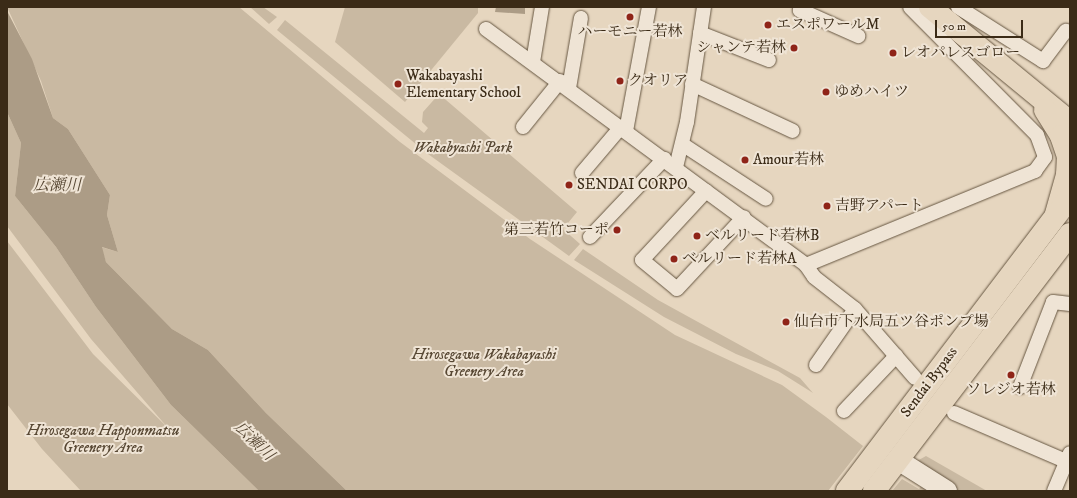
<!DOCTYPE html>
<meta charset="utf-8">
<style>
body{margin:0}
#map{position:relative;width:1077px;height:498px;overflow:hidden;background:#e6d6bf;font-family:"IM FELL DW Pica","Noto Serif JP",serif}
div>[style]{position:absolute}
.green>*{inset:0;background:#c9b9a2}
.water>*{inset:0;background:#ac9c86}
.roads{filter:drop-shadow(0 0 1px #665641) drop-shadow(0 0 1px #665641)}
.street>*{height:14px;margin:-7px;padding:0 7px;transform-origin:7px;border-radius:7px;background:#efe4d5}
.secondary>*{height:20px;margin:-10px;padding:0 10px;transform-origin:10px;border-radius:10px;background:#efe4d5}
.primary>*{height:22px;margin:-11px;padding:0 11px;transform-origin:11px;border-radius:11px;background:#e6d6bf}
.highway>*{height:22px;margin:-11px;padding:0 11px;transform-origin:11px;border-radius:11px;background:#e6d6bf}
.dots>*{width:11px;height:11px;translate:-50% -50%;box-sizing:border-box;border:2px solid #efe4d5;border-radius:50%}
span{translate:-50% -50%;white-space:nowrap;text-align:center;line-height:1.15;-webkit-text-stroke:4px #efe4d5;paint-order:stroke}
.poi-label{font-size:15px;color:#3b2b17}
.left{translate:0 -50%;text-align:left}
.right{translate:-100% -50%;text-align:right}
.park-label{font-size:15px;color:#574733;font-style:italic}
.street-label{font-size:15px;color:#3b2b17}
.water-label{font-size:16px;color:#574733;font-style:italic}
.frame{position:absolute;inset:0;border:8px solid #3b2b17;pointer-events:none}
.scale{position:absolute;left:935px;top:20px;width:88px;height:18px;box-sizing:border-box;border:2px solid #3b2b17;border-top:0;padding-left:5px;font-size:12px;line-height:14px;white-space:nowrap;color:#3b2b17;-webkit-text-stroke:3px #efe4d5;paint-order:stroke}
</style>
<div id="map">
<div class="green">
<div style="clip-path:polygon(7px 7px,239px 7px,400px 142px,530px 239px,675px 335px,782px 385px,826px 417px,863px 446px,828px 491px,347px 491px,266px 413px,208px 350px,172px 329px,106px 262px,101px 247px,118px 252px,107px 215px,110px 195px,68px 129px,53px 118px,41px 81px)"></div>
<div style="clip-path:polygon(250px 7px,263px 7px,277px 17px,269px 24px)"></div>
<div style="clip-path:polygon(345px 7px,478px 7px,478px 13px,405px 102px,335px 42px)"></div>
<div style="clip-path:polygon(285px 20px,424px 133px,428px 128px,422px 122px,423px 112px,439px 94px,577px 212px,563px 229px,580px 244px,569px 256px,428px 154px,277px 30px)"></div>
<div style="clip-path:polygon(7px 112px,21px 143px,15px 196px,56px 247px,96px 307px,171px 405px,259px 491px,81px 491px,42px 449px,7px 404px,7px 241px,93px 354px,168px 428px,91px 339px,7px 226px)"></div>
<div style="clip-path:polygon(583px 249px,658px 300px,800px 378px,813px 393px,778px 371px,736px 354px,664px 317px,574px 260px)"></div>
<div style="clip-path:polygon(926px 456px,987px 491px,955px 491px,917px 461px)"></div>
<div style="clip-path:polygon(902px 479px,919px 489px,923px 484px,929px 491px,892px 491px)"></div>
</div>
<div class="water">
<div style="clip-path:polygon(496px 7px,525px 7px,525px 14px,495px 12px)"></div>
<div style="clip-path:polygon(7px 11px,32px 59px,53px 118px,68px 129px,110px 195px,107px 215px,118px 252px,102px 247px,106px 262px,172px 329px,208px 350px,266px 413px,347px 491px,259px 491px,171px 405px,96px 307px,56px 247px,15px 196px,21px 143px,7px 112px)"></div>
</div>
<div class="roads">
<div class="street">
<div style="left:802px;top:7px;width:4px;rotate:124deg"></div>
<div style="left:800px;top:10px;width:64px;rotate:24.1deg"></div>
<div style="left:958px;top:7px;width:101px;rotate:32.4deg"></div>
<div style="left:1043px;top:61px;width:38px;rotate:-53deg"></div>
<div style="left:486px;top:29px;width:398px;rotate:36.4deg"></div>
<div style="left:806px;top:265px;width:14px;rotate:56deg"></div>
<div style="left:814px;top:277px;width:52px;rotate:38deg"></div>
<div style="left:855px;top:309px;width:91px;rotate:49deg"></div>
<div style="left:700px;top:33px;width:74px;rotate:21.4deg"></div>
<div style="left:533px;top:62px;width:56px;rotate:-80.7deg"></div>
<div style="left:692px;top:84px;width:111px;rotate:25deg"></div>
<div style="left:569px;top:88px;width:71px;rotate:-80.3deg"></div>
<div style="left:523px;top:127px;width:59px;rotate:-51.2deg"></div>
<div style="left:626px;top:131px;width:126px;rotate:-79.5deg"></div>
<div style="left:682px;top:144px;width:100px;rotate:33.2deg"></div>
<div style="left:676px;top:167px;width:46px;rotate:-76.3deg"></div>
<div style="left:687px;top:122px;width:116px;rotate:-81.6deg"></div>
<div style="left:582px;top:173px;width:60px;rotate:-49.7deg"></div>
<div style="left:706px;top:191px;width:94px;rotate:132.8deg"></div>
<div style="left:642px;top:260px;width:45px;rotate:39.6deg"></div>
<div style="left:677px;top:289px;width:98px;rotate:-47.1deg"></div>
<div style="left:590px;top:237px;width:108px;rotate:-46.5deg"></div>
<div style="left:806px;top:265px;width:248px;rotate:-22.3deg"></div>
<div style="left:1035px;top:171px;width:17px;rotate:-54deg"></div>
<div style="left:1045px;top:157px;width:23px;rotate:-110deg"></div>
<div style="left:1037px;top:135px;width:180px;rotate:-134.8deg"></div>
<div style="left:816px;top:365px;width:68px;rotate:-55.1deg"></div>
<div style="left:1020px;top:387px;width:91px;rotate:-68.8deg"></div>
<div style="left:1053px;top:302px;width:17px;rotate:7deg"></div>
<div style="left:844px;top:411px;width:76px;rotate:-46.6deg"></div>
<div style="left:954px;top:413px;width:124px;rotate:23.3deg"></div>
<div style="left:1054px;top:491px;width:41px;rotate:-67.2deg"></div>
</div>
<div class="secondary">
<div style="left:898px;top:460px;width:58px;rotate:32.3deg"></div>
</div>
<div class="primary">
<div style="left:930px;top:7px;width:181px;rotate:39.4deg"></div>
<div style="left:1045px;top:110px;width:31px;rotate:58deg"></div>
<div style="left:1061px;top:136px;width:21px;rotate:71deg"></div>
<div style="left:1068px;top:156px;width:19px;rotate:93deg"></div>
<div style="left:1067px;top:175px;width:41px;rotate:105.8deg"></div>
</div>
<div class="highway">
<div style="left:847px;top:491px;width:369px;rotate:-52.8deg"></div>
<div style="left:874px;top:491px;width:323px;rotate:-52.7deg"></div>
</div>
</div>
<div class="dots">
<div style="left:630px;top:17px;background:#8f2418"></div>
<div style="left:768px;top:25px;background:#8f2418"></div>
<div style="left:794px;top:48px;background:#8f2418"></div>
<div style="left:893px;top:53px;background:#8f2418"></div>
<div style="left:620px;top:81px;background:#8f2418"></div>
<div style="left:398px;top:84px;background:#8f2418"></div>
<div style="left:826px;top:92px;background:#8f2418"></div>
<div style="left:745px;top:160px;background:#8f2418"></div>
<div style="left:569px;top:185px;background:#8f2418"></div>
<div style="left:827px;top:206px;background:#8f2418"></div>
<div style="left:617px;top:230px;background:#8f2418"></div>
<div style="left:697px;top:236px;background:#8f2418"></div>
<div style="left:674px;top:259px;background:#8f2418"></div>
<div style="left:786px;top:322px;background:#8f2418"></div>
<div style="left:1011px;top:375px;background:#8f2418"></div>
</div>
<div class="poi-label">
<span class="left" style="left:776px;top:25px">エスポワールM</span>
<span style="left:630px;top:32px">ハーモニー若林</span>
<span class="right" style="left:786px;top:48px">シャンテ若林</span>
<span class="left" style="left:901px;top:53px">レオパレスゴロー</span>
<span class="left" style="left:406px;top:84px">Wakabayashi<br>Elementary School</span>
<span class="left" style="left:628px;top:81px">クオリア</span>
<span class="left" style="left:834px;top:92px">ゆめハイツ</span>
<span class="left" style="left:753px;top:160px">Amour若林</span>
<span class="left" style="left:577px;top:185px">SENDAI CORPO</span>
<span class="left" style="left:835px;top:206px">吉野アパート</span>
<span class="right" style="left:609px;top:230px">第三若竹コーポ</span>
<span class="left" style="left:705px;top:236px">ベルリード若林B</span>
<span class="left" style="left:682px;top:259px">ベルリード若林A</span>
<span class="left" style="left:794px;top:322px">仙台市下水局五ツ谷ポンプ場</span>
<span style="left:1011px;top:390px">ソレジオ若林</span>
</div>
<div class="park-label">
<span style="left:463px;top:148px">Wakabyashi Park</span>
<span style="left:484px;top:363px">Hirosegawa Wakabayashi<br>Greenery Area</span>
<span style="left:103px;top:439px">Hirosegawa Happonmatsu<br>Greenery Area</span>
</div>
<div class="street-label">
<span style="left:929px;top:382px;rotate:-53deg">Sendai Bypass</span>
</div>
<div class="water-label">
<span style="left:57px;top:185px">広瀬川</span>
<span style="left:254px;top:441px;rotate:44deg">広瀬川</span>
</div>
<div class="frame"></div>
<div class="scale">50 m</div>
</div>
